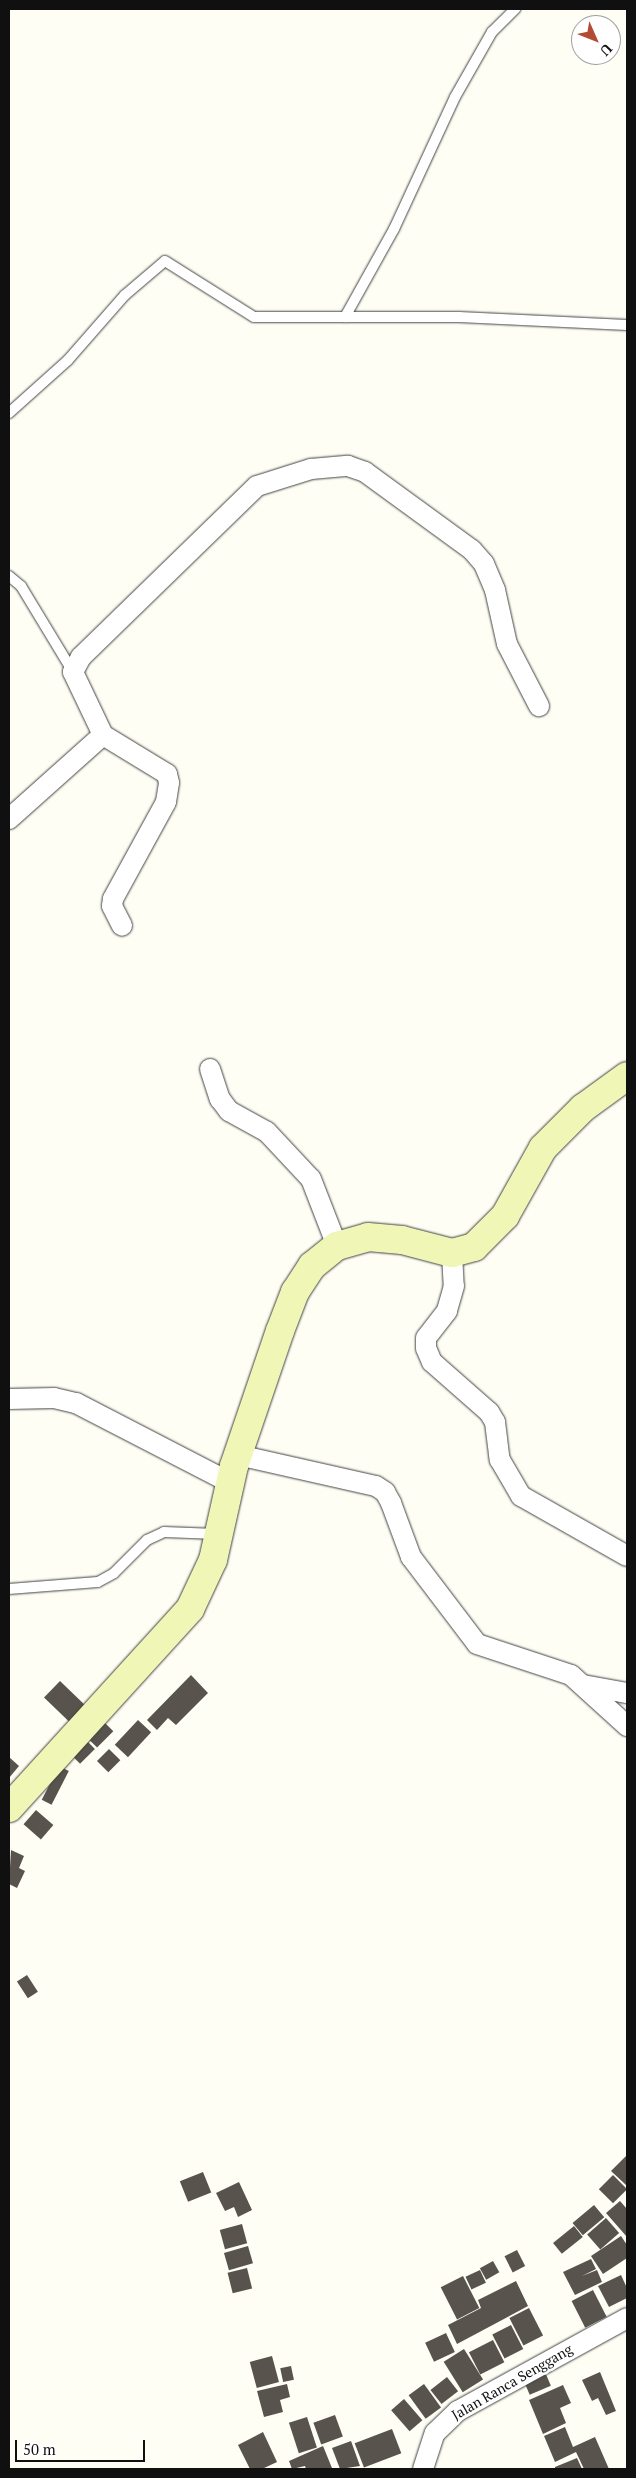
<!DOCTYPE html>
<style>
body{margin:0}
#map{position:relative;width:636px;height:2478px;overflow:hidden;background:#fefef4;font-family:"PT Serif",serif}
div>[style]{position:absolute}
.building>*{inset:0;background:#58544d;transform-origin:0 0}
.roads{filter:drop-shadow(0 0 1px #434343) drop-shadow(0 0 1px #434343)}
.lane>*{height:10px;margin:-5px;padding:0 5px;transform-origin:5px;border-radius:5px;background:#fff}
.street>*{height:20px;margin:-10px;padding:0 10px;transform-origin:10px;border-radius:10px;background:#fff}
.secondary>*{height:28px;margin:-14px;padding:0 14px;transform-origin:14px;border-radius:14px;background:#f0f7b6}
span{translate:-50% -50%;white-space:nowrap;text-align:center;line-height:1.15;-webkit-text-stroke:5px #fff;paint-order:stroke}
.street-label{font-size:14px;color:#101010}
.frame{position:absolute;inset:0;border:10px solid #101010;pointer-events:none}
.north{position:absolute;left:571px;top:15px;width:50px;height:50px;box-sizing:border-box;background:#fff;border:1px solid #9f9f9f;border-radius:50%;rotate:134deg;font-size:14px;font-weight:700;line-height:20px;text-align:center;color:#101010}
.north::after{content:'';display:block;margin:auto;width:18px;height:22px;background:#b34a35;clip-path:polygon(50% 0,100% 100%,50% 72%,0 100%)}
.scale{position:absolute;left:15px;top:2440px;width:130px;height:22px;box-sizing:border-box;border:2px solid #101010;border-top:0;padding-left:6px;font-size:15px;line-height:18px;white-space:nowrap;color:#101010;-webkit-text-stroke:4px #fff;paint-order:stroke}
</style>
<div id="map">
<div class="building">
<div style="clip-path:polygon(191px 1675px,208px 1693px,176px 1725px,168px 1718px,157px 1730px,147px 1720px)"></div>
<div style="left:60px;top:1681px;width:35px;height:23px;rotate:44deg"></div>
<div style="left:102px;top:1720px;width:16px;height:23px;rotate:45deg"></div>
<div style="left:138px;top:1720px;width:18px;height:34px;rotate:43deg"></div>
<div style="left:85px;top:1739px;width:14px;height:21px;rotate:45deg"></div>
<div style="left:109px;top:1749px;width:16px;height:17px;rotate:45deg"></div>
<div style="clip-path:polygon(9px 1757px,19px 1766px,9px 1778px)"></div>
<div style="left:59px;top:1766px;width:11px;height:38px;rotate:27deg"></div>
<div style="left:36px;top:1810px;width:23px;height:19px;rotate:41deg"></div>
<div style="clip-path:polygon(11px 1850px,24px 1856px,19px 1868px,25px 1871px,17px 1888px,9px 1884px)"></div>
<div style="left:27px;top:1975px;width:20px;height:12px;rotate:57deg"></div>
<div style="clip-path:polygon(627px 2155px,627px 2184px,626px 2185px,611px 2171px)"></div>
<div style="left:203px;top:2172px;width:22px;height:25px;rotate:68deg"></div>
<div style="left:613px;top:2175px;width:20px;height:20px;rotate:45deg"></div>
<div style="clip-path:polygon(239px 2182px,252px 2210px,238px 2217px,234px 2207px,225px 2211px,216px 2193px)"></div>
<div style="clip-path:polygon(620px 2201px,627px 2209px,627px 2237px,606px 2213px)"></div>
<div style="left:594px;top:2205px;width:16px;height:28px;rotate:50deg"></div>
<div style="left:606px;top:2218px;width:20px;height:25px;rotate:49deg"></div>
<div style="left:242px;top:2224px;width:20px;height:23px;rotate:75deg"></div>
<div style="left:574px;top:2226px;width:14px;height:27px;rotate:51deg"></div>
<div style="clip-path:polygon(621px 2236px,627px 2245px,627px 2258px,603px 2274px,591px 2256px)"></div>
<div style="left:248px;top:2246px;width:18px;height:25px;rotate:74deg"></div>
<div style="left:517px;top:2250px;width:18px;height:14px;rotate:63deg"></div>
<div style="clip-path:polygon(591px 2259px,596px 2269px,582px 2276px,597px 2270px,602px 2282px,575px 2295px,563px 2272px)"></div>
<div style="left:493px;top:2261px;width:13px;height:15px;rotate:61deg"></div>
<div style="left:247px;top:2268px;width:21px;height:20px;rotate:76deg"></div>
<div style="left:480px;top:2270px;width:14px;height:16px;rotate:65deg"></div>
<div style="clip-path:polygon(621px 2275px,627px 2288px,627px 2298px,609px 2307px,598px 2286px)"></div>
<div style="left:463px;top:2276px;width:36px;height:25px;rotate:63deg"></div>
<div style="clip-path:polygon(516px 2281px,528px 2306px,457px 2344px,448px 2325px,481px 2308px,478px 2300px)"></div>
<div style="left:593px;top:2290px;width:30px;height:24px;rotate:63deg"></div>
<div style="left:529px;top:2308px;width:31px;height:22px;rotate:63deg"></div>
<div style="left:511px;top:2325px;width:27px;height:21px;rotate:63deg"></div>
<div style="left:446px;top:2333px;width:21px;height:23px;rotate:65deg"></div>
<div style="left:493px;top:2340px;width:25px;height:27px;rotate:63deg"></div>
<div style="left:464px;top:2349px;width:36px;height:24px;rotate:58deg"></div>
<div style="left:272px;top:2356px;width:27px;height:23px;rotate:75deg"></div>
<div style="left:291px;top:2366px;width:14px;height:11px;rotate:78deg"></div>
<div style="left:545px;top:2372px;width:15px;height:23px;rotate:67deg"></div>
<div style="clip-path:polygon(600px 2372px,616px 2411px,606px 2415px,598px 2398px,592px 2401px,582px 2380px)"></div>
<div style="left:447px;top:2377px;width:18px;height:21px;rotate:52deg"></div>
<div style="clip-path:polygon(287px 2384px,290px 2397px,280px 2400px,283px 2412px,264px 2417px,257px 2391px)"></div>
<div style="left:424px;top:2384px;width:29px;height:19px;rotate:54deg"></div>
<div style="clip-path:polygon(563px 2385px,571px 2403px,560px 2408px,566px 2423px,543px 2434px,529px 2400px)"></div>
<div style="left:404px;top:2399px;width:28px;height:17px;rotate:49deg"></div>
<div style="left:335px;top:2415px;width:23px;height:23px;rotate:70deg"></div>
<div style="left:307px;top:2417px;width:32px;height:19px;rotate:72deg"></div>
<div style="clip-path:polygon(565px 2427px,573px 2447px,595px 2437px,609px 2469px,584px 2469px,576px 2452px,555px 2462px,544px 2436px)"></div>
<div style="left:392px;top:2429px;width:26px;height:40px;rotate:69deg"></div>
<div style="clip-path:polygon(263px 2432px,277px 2462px,262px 2469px,250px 2469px,238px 2445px)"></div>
<div style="clip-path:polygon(351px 2441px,360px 2466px,340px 2469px,332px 2448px)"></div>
<div style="clip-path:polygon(323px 2446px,332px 2468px,306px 2469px,305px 2466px,292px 2469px,289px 2461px)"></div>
<div style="clip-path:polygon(577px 2458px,582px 2469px,555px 2469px,555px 2467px)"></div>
</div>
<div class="roads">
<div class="lane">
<div style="left:345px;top:317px;width:101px;rotate:-60.9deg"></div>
<div style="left:394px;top:229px;width:145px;rotate:-65.2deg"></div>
<div style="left:455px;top:97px;width:75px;rotate:-60.4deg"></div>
<div style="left:492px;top:32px;width:33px;rotate:-45deg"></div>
<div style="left:9px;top:413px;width:79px;rotate:-41.9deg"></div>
<div style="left:68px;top:360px;width:86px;rotate:-48.8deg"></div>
<div style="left:125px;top:295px;width:52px;rotate:-40.4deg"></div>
<div style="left:165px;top:261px;width:105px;rotate:32.2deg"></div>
<div style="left:254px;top:317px;width:205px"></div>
<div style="left:459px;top:317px;width:168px;rotate:2.7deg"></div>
<div style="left:9px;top:576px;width:16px;rotate:40deg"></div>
<div style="left:21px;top:586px;width:100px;rotate:58.8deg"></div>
<div style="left:9px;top:1589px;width:89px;rotate:-4.5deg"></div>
<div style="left:98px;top:1582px;width:18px;rotate:-29deg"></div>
<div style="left:114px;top:1573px;width:47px;rotate:-45deg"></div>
<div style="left:147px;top:1540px;width:19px;rotate:-25deg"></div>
<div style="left:164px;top:1532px;width:53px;rotate:2.2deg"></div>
</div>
<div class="street">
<div style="left:103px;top:735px;width:75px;rotate:31.4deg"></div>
<div style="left:167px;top:774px;width:9px;rotate:77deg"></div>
<div style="left:169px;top:783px;width:19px;rotate:99deg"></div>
<div style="left:166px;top:802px;width:111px;rotate:118.7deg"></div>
<div style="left:113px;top:899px;width:7px;rotate:98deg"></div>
<div style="left:112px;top:906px;width:22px;rotate:63deg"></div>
<div style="left:9px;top:819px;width:126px;rotate:-41.8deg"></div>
<div style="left:103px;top:735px;width:70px;rotate:-115.5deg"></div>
<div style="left:73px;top:672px;width:17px;rotate:-62deg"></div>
<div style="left:81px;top:657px;width:245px;rotate:-44.2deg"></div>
<div style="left:257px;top:486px;width:57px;rotate:-17.5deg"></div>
<div style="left:311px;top:469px;width:37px;rotate:-5deg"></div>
<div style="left:348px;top:466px;width:18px;rotate:19deg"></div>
<div style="left:365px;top:472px;width:132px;rotate:36.1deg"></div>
<div style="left:472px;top:550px;width:18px;rotate:49deg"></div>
<div style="left:484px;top:564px;width:28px;rotate:67deg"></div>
<div style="left:495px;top:590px;width:55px;rotate:77.5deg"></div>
<div style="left:507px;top:644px;width:70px;rotate:62.7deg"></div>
<div style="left:210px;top:1069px;width:32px;rotate:72deg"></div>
<div style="left:220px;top:1099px;width:15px;rotate:53deg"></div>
<div style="left:229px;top:1111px;width:43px;rotate:28.9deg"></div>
<div style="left:267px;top:1132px;width:64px;rotate:46.9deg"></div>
<div style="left:311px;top:1179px;width:72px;rotate:68.8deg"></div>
<div style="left:452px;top:1253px;width:33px;rotate:87deg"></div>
<div style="left:454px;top:1286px;width:26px;rotate:106deg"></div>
<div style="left:447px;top:1311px;width:34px;rotate:128deg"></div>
<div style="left:426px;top:1338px;width:10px;rotate:90deg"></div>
<div style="left:426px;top:1348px;width:15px;rotate:67deg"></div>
<div style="left:432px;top:1362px;width:76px;rotate:41.3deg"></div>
<div style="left:489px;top:1412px;width:12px;rotate:59deg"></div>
<div style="left:495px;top:1422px;width:38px;rotate:83deg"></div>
<div style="left:500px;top:1460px;width:42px;rotate:59.7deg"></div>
<div style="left:521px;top:1496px;width:122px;rotate:29.5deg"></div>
<div style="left:9px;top:1399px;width:45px;rotate:-1.3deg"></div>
<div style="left:54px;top:1398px;width:23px;rotate:13deg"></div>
<div style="left:76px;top:1403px;width:174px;rotate:27.3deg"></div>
<div style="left:238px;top:1455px;width:141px;rotate:12.7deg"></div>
<div style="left:376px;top:1486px;width:11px;rotate:34deg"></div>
<div style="left:385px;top:1492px;width:13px;rotate:61deg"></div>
<div style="left:391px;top:1503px;width:58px;rotate:69.7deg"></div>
<div style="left:411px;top:1557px;width:109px;rotate:52.8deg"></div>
<div style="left:477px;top:1644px;width:99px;rotate:18.3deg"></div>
<div style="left:571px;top:1675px;width:76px;rotate:42.3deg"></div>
<div style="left:583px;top:1685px;width:45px;rotate:10.3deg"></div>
<div style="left:423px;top:2469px;width:38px;rotate:-72deg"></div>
<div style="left:435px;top:2433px;width:32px;rotate:-44deg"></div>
<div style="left:458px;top:2411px;width:193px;rotate:-28.8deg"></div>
</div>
<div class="secondary">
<div style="left:9px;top:1808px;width:269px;rotate:-47.7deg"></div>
<div style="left:190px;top:1609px;width:54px;rotate:-64.9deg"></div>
<div style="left:213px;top:1560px;width:96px;rotate:-77.4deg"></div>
<div style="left:234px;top:1466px;width:143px;rotate:-71.2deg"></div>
<div style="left:280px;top:1331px;width:42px;rotate:-69deg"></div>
<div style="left:295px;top:1292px;width:31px;rotate:-57deg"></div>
<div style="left:312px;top:1266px;width:32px;rotate:-39deg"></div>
<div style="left:337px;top:1246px;width:32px;rotate:-16deg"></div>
<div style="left:368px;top:1237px;width:34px;rotate:5deg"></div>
<div style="left:402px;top:1240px;width:52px;rotate:14.6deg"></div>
<div style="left:452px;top:1253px;width:23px;rotate:-15deg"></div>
<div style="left:474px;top:1247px;width:44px;rotate:-45deg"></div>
<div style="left:505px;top:1216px;width:78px;rotate:-60.8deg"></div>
<div style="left:543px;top:1148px;width:57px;rotate:-45deg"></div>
<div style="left:583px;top:1108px;width:54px;rotate:-36deg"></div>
</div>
</div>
<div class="street-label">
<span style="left:512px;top:2382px;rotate:-30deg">Jalan Ranca Senggang</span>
</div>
<div class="frame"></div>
<div class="north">U</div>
<div class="scale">50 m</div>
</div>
